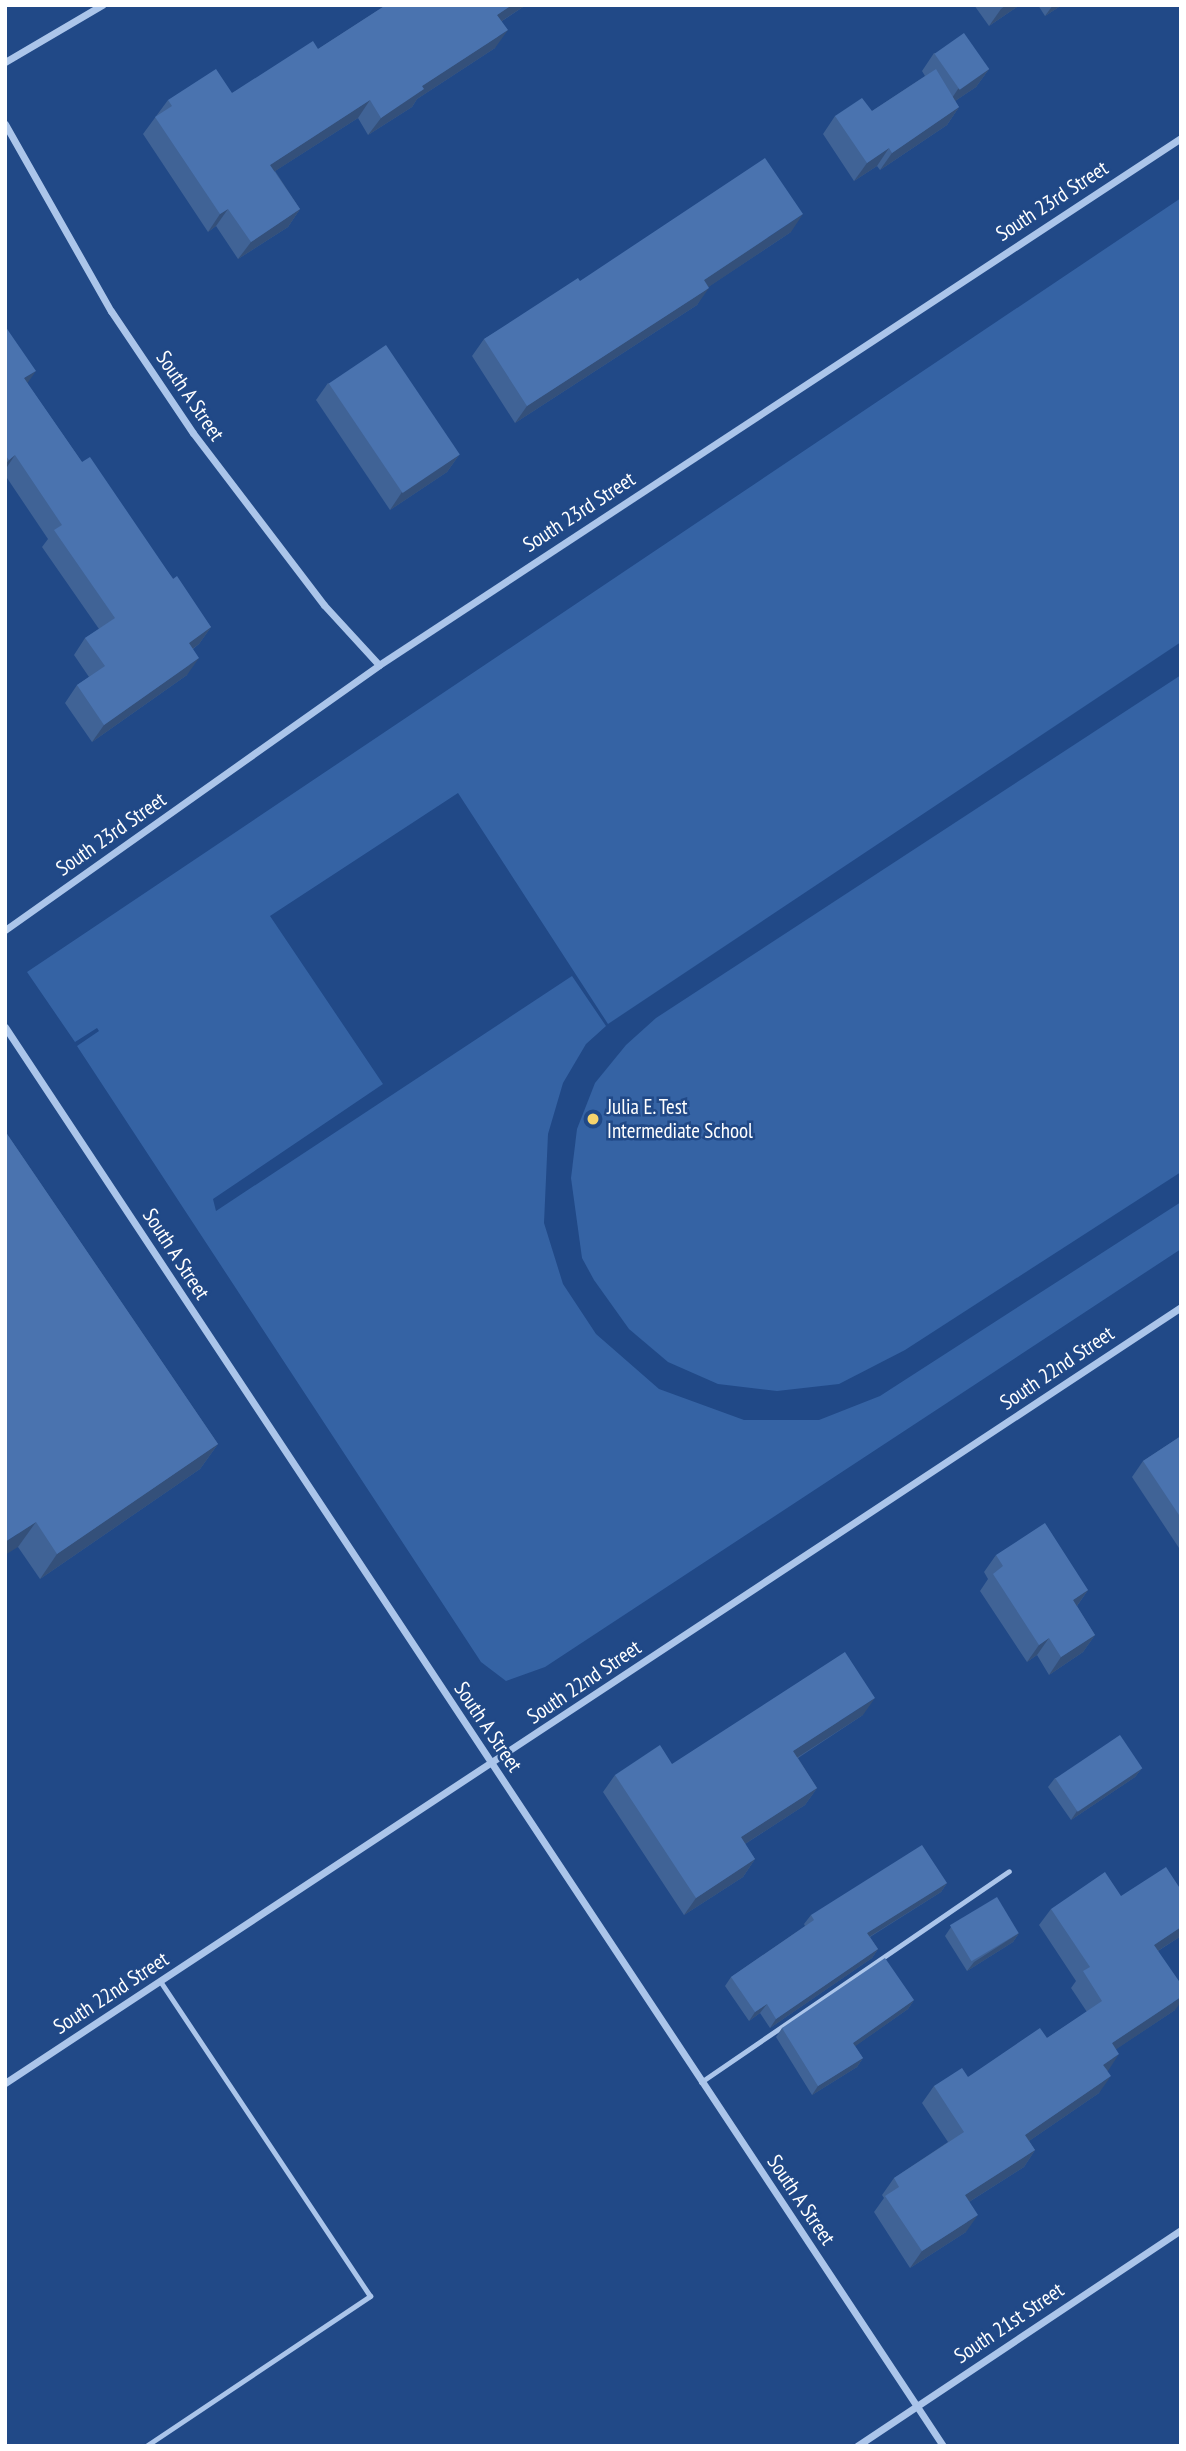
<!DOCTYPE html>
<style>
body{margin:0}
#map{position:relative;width:1186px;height:2451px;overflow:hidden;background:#214987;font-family:"PT Sans Narrow",sans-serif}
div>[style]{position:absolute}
.green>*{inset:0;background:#3563a4}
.service>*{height:5px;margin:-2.5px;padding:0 2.5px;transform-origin:2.5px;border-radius:2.5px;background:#abc5ea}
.minor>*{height:7px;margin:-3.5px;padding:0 3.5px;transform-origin:3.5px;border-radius:3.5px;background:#abc5ea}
.wall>*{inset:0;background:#406396}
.shaded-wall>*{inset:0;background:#34507a}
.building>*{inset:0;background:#4a73af;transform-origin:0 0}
.dots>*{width:19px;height:19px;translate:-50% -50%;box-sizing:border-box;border:4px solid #214987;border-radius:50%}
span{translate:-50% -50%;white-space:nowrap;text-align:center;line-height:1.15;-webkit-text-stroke:5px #214987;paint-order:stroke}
.street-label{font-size:21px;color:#fff}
.poi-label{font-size:21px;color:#fff}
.left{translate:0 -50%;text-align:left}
.frame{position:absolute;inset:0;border:7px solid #fff;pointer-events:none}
</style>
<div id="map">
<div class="green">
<div style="clip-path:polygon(1181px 198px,1181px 642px,608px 1024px,458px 793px,270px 916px,383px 1084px,213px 1199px,216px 1211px,572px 976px,606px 1026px,586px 1044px,563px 1083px,548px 1134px,544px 1223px,563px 1284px,596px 1334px,659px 1389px,744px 1420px,819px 1420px,880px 1396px,1181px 1202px,1181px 1249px,545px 1667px,506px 1681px,481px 1662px,77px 1046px,99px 1031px,97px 1028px,75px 1042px,27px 972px)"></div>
<div style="clip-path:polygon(1181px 675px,1181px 1172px,905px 1350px,839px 1384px,777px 1391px,718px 1384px,668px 1362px,629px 1329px,594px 1280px,582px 1258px,571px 1178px,577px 1129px,595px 1083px,626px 1045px,656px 1018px)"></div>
</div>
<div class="service">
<div style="left:701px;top:2082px;width:373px;rotate:-34.4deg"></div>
<div style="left:146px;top:2446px;width:270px;rotate:-33.8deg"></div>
<div style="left:370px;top:2296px;width:379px;rotate:-123.7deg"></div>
</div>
<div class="minor">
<div style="left:5px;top:62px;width:113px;rotate:-30.4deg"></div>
<div style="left:5px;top:124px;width:215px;rotate:60.5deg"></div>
<div style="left:111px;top:311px;width:147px;rotate:56.1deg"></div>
<div style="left:193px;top:433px;width:216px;rotate:52.7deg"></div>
<div style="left:324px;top:605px;width:81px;rotate:47.5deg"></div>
<div style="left:5px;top:930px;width:458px;rotate:-35.3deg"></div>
<div style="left:379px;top:665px;width:960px;rotate:-33.31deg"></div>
<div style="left:5px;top:1027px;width:1701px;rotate:56.53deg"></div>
<div style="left:5px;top:2083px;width:1409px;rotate:-33.42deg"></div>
<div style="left:857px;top:2446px;width:389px;rotate:-33.7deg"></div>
</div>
<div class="wall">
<div style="clip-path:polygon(386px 5px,526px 5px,502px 21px,495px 48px,417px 99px,412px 107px,368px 135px,358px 118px,275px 171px,300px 209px,288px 227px,238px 259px,216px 226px,208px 232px,143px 134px,168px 100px,232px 93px,318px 49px)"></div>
<div style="clip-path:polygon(974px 5px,1020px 5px,989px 26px)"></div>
<div style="clip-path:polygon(1038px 5px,1062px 5px,1045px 16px)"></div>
<div style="clip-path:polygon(934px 53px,989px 69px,976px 87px,955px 101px,959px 107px,947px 125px,880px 170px,877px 166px,854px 181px,823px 134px,835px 116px,872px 111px,925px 76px,922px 71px)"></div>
<div style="clip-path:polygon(791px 232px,708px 287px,697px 305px,515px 423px,472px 356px,484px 339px,580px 281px)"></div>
<div style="clip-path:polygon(5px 326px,27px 383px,82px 462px,211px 627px,199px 644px,193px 649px,187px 675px,92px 742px,65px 703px,77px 685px,89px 677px,74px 655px,85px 638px,99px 629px,42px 547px,48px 539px,5px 475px)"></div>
<div style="clip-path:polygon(328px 383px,459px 455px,447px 472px,390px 510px,316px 400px)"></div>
<div style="clip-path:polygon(5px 1131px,218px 1444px,200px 1469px,40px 1579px,18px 1547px)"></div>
<div style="clip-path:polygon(1181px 1436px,1181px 1551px,1132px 1477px,1143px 1461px)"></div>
<div style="clip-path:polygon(996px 1555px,1088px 1590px,1077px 1606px,1095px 1635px,1083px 1652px,1049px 1675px,1037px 1655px,1027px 1662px,980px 1591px,988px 1579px,984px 1572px)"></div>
<div style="clip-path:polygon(863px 1715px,798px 1758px,817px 1788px,805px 1805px,745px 1844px,755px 1859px,743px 1877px,684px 1915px,603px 1792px,615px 1775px,672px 1764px)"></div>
<div style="clip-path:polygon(1142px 1768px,1135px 1777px,1071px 1820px,1048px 1787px,1055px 1778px)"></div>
<div style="clip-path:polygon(947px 1883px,941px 1892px,870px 1937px,878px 1949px,872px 1958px,770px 2028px,760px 2013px,749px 2021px,725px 1986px,731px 1977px,805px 1926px,804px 1924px,811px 1915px)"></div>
<div style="clip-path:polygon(1181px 1890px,1181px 1936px,1158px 1951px,1175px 2010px,1116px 2049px,1099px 2093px,1029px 2141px,1035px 2150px,1024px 2167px,969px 2202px,966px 2232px,910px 2268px,874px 2212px,884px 2198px,882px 2195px,894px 2178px,948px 2142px,922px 2103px,934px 2086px,968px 2077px,1047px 2038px,1087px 2012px,1071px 1988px,1076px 1981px,1039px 1925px,1051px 1909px,1121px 1896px)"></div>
<div style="clip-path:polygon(951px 1927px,1019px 1933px,1013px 1942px,967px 1971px,945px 1936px)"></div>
<div style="clip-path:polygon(914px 2000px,908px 2009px,855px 2046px,863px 2058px,857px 2067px,812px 2095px,776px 2037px,782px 2028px)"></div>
</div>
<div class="shaded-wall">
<div style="clip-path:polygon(512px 5px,526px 5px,485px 32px,497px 15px)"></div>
<div style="clip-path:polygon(1006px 5px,1020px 5px,989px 26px,1001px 9px)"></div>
<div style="clip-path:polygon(1053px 5px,1062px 5px,1045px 16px)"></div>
<div style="clip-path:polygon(508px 30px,495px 48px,417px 99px,412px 107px,368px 135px,381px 118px,422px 86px)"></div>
<div style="clip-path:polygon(989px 69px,976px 87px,946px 107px,958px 89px)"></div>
<div style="clip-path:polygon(370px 100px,358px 118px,258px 182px,270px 165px)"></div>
<div style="clip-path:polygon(959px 107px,947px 125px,880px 170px,892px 153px)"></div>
<div style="clip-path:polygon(889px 148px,877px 166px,854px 181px,867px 163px)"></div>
<div style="clip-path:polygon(228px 209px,216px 226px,208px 232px,220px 214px)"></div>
<div style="clip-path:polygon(300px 209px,288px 227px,238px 259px,251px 242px)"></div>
<div style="clip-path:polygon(803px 214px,791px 232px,692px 298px,704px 280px)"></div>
<div style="clip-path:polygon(709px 288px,697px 305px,515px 423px,527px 406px)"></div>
<div style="clip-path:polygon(36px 371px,24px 388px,24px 378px)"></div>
<div style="clip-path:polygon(15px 455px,5px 470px,5px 465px,9px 460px)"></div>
<div style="clip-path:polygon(459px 455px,447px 472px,390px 510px,402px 492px)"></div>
<div style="clip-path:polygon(211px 627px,199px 644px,177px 660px,189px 643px)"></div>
<div style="clip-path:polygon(199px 658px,187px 675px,92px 742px,104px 725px)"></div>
<div style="clip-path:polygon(218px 1444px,200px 1469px,40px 1579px,57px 1554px)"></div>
<div style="clip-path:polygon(36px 1522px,18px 1547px,5px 1555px,5px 1542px)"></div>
<div style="clip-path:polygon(1088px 1590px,1076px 1607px,1073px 1600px)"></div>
<div style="clip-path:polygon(1095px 1635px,1083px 1652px,1049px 1675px,1061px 1657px)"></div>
<div style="clip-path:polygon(1049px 1638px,1037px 1655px,1027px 1662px,1039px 1645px)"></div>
<div style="clip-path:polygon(875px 1698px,863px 1715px,781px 1768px,793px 1751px)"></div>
<div style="clip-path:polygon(1142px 1768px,1135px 1777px,1071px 1820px,1077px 1811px)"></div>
<div style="clip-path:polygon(817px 1788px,805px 1805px,728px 1855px,741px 1837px)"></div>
<div style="clip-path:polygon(755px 1859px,743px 1877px,684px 1915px,696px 1898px)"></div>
<div style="clip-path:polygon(947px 1883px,941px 1892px,861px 1942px,867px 1933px)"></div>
<div style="clip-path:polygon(1181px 1927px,1181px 1936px,1142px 1961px,1154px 1945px)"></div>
<div style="clip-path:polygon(1019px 1933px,1013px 1942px,967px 1971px,974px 1962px)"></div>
<div style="clip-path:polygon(878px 1949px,872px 1958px,770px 2028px,776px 2019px)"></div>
<div style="clip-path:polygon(1181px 1997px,1181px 2002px,1175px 2010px,1100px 2060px,1112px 2043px)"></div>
<div style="clip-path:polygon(914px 2000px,908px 2009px,847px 2052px,853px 2043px)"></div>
<div style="clip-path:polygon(767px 2004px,760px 2013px,749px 2021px,755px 2012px)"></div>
<div style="clip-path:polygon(1119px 2054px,1108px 2071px,1103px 2065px)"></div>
<div style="clip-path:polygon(863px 2058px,857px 2067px,812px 2095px,818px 2086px)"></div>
<div style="clip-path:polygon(1111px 2076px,1099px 2093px,1013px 2152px,1025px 2135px)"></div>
<div style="clip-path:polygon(1035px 2150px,1024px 2167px,953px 2212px,965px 2195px)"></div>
<div style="clip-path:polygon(978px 2215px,966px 2232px,910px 2268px,922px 2251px)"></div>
</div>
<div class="building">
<div style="clip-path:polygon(386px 5px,512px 5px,497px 15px,508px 30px,422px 86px,424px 89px,381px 118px,370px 100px,270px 165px,300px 209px,251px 242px,228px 209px,220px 214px,155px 117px,172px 106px,168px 100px,216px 69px,232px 93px,313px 41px,318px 49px)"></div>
<div style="left:964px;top:33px;width:44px;height:36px;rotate:55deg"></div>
<div style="clip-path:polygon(936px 69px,959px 107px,892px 153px,889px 148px,867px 163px,835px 116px,862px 98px,872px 111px)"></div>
<div style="clip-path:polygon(765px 158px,803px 214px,704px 280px,709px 288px,527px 406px,484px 339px,578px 278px,580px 281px)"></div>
<div style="clip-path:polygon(5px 326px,36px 371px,24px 378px,82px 462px,90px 457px,173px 579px,177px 576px,211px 627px,189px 643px,199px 658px,104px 725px,77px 685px,105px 666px,85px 638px,115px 618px,54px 530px,62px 525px,15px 455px,9px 460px,5px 455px)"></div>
<div style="left:386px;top:345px;width:132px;height:69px;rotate:56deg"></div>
<div style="clip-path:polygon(5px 1131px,218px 1444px,57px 1554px,36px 1522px,5px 1542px)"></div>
<div style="clip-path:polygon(1181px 1436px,1181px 1518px,1143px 1461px)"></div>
<div style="clip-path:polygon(1045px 1523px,1088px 1590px,1073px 1600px,1095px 1635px,1061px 1657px,1049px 1638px,1039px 1645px,993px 1574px,1003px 1566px,996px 1555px)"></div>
<div style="clip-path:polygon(845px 1652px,875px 1698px,793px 1751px,817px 1788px,741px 1837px,755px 1859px,696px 1898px,615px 1775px,660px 1745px,672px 1764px)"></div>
<div style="left:1120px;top:1735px;width:40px;height:78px;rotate:56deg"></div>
<div style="clip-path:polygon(922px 1845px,947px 1883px,867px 1933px,878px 1949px,776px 2019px,767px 2004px,755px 2012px,731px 1977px,814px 1920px,811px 1915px)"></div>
<div style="clip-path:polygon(1166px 1867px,1181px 1890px,1181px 1927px,1154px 1945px,1181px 1984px,1181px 1997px,1112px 2043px,1119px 2054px,1103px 2065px,1111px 2076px,1025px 2135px,1035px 2150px,965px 2195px,978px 2215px,922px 2251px,885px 2196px,899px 2187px,894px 2178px,964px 2132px,934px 2086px,962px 2068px,968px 2077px,1040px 2028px,1047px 2038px,1102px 2001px,1083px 1971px,1090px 1967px,1051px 1909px,1105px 1872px,1121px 1896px)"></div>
<div style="left:997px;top:1897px;width:42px;height:55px;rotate:59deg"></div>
<div style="clip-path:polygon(885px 1958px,914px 2000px,853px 2043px,863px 2058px,818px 2086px,782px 2028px)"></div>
</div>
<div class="dots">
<div style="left:593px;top:1119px;background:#f6d46d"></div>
</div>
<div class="street-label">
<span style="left:1052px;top:201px;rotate:-33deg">South 23rd Street</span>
<span style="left:190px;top:396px;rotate:56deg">South A Street</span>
<span style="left:579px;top:512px;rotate:-33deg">South 23rd Street</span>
<span style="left:111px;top:834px;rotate:-35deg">South 23rd Street</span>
<span style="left:176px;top:1254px;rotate:57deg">South A Street</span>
<span style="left:1057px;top:1368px;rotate:-34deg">South 22nd Street</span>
<span style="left:584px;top:1682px;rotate:-34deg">South 22nd Street</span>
<span style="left:488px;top:1727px;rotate:56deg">South A Street</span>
<span style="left:111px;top:1993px;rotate:-33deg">South 22nd Street</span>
<span style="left:801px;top:2200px;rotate:56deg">South A Street</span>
<span style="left:1009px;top:2323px;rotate:-34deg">South 21st Street</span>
</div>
<div class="poi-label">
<span class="left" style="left:607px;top:1119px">Julia E. Test<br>Intermediate School</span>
</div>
<div class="frame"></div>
</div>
